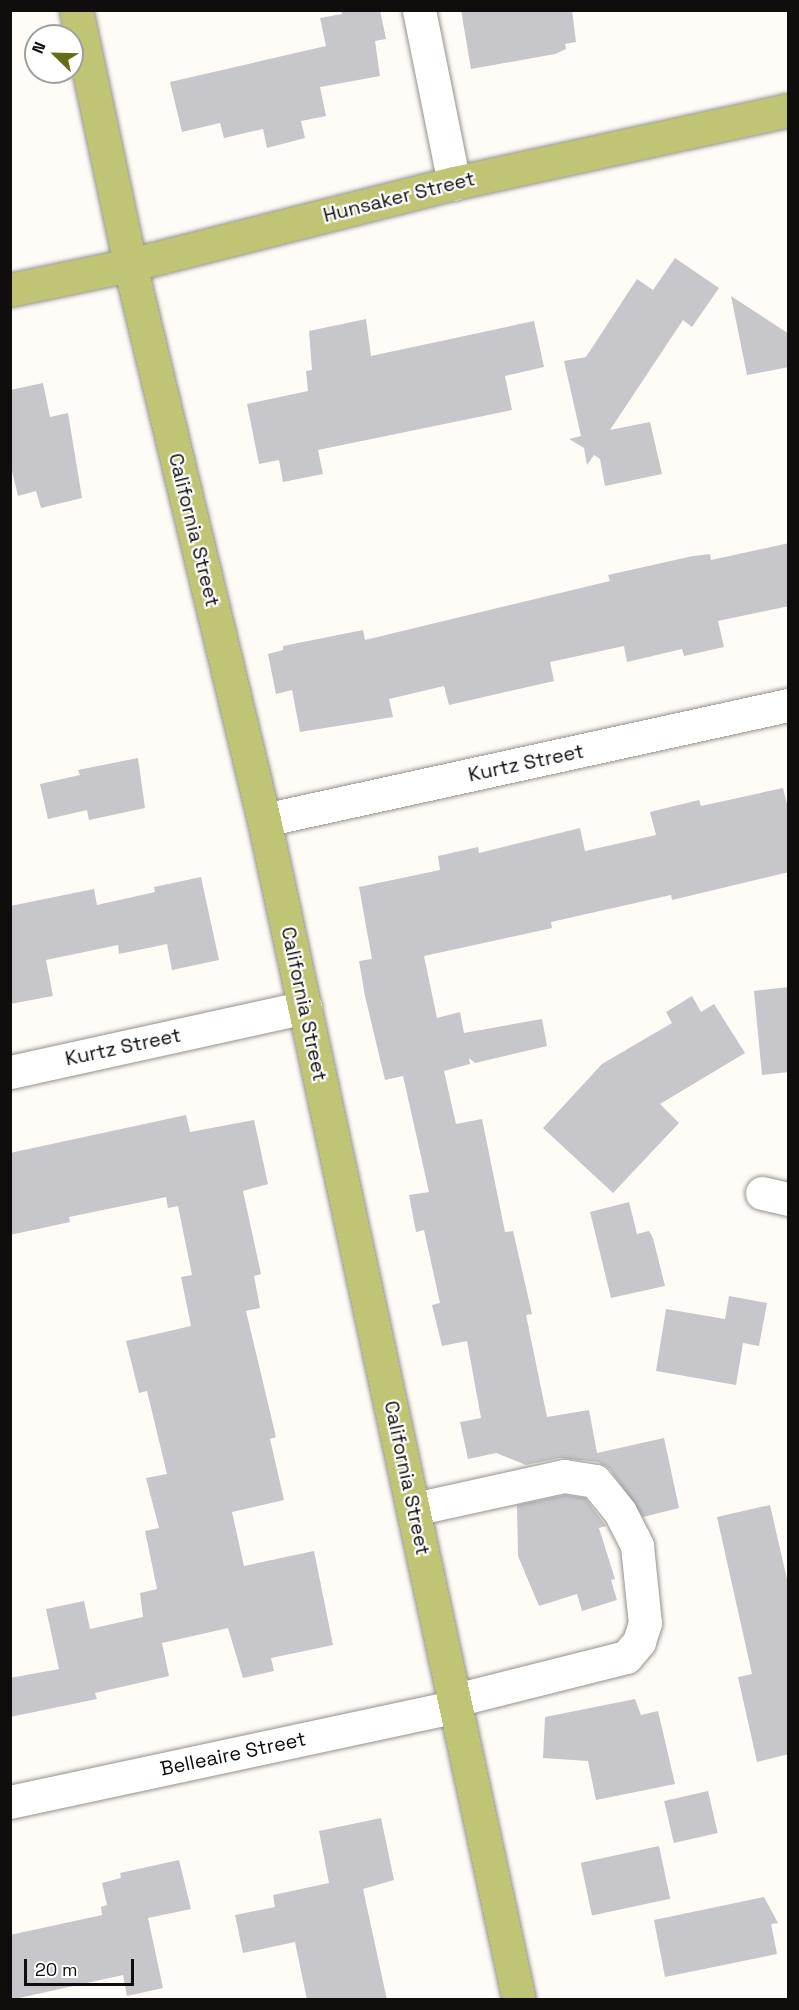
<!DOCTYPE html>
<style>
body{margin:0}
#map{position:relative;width:799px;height:2010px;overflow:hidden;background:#fffbf6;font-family:"Space Grotesk",sans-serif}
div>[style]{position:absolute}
.building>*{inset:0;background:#c6c6cb;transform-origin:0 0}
.roads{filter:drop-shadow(0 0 2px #95928e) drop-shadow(0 0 2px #95928e)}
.minor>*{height:33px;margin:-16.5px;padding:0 16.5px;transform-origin:16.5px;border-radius:16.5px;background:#fff}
.major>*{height:33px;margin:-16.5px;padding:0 16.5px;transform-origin:16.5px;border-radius:16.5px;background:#c0c575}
span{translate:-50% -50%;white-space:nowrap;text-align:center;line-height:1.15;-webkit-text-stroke:4.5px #fff;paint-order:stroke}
.street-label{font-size:20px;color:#0f0e0c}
.frame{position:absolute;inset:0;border:12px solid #0f0e0c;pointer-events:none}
.north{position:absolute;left:24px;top:24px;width:60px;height:60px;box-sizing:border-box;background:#fff;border:2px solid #9f9f9e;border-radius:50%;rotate:293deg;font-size:16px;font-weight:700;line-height:24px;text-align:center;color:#0f0e0c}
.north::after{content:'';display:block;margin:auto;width:21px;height:27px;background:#656e15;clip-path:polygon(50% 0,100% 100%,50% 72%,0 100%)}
.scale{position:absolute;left:24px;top:1959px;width:110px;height:27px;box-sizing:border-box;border:3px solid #0f0e0c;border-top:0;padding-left:8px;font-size:18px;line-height:21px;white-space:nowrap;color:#0f0e0c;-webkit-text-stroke:4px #fff;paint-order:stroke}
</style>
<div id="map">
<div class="building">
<div style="clip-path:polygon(341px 10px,380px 10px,386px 39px,375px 41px,380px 76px,320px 87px,326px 116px,301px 121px,305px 138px,267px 148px,263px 129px,224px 138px,220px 123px,182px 132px,170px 82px,326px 46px,320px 18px,342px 14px)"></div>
<div style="clip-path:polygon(461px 10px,572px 10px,576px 42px,565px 44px,566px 49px,555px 54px,471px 69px)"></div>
<div style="clip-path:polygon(675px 258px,719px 288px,692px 327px,683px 320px,610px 430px,650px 422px,662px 474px,605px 486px,600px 459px,594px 455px,587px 465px,584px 448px,569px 439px,581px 436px,564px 361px,586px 357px,637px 279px,653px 290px)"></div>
<div style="clip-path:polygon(731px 296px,789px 334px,789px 367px,747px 375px)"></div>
<div style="clip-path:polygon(366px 319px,371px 356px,534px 321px,544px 367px,505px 376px,512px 410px,318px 450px,323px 474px,283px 482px,279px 460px,259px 464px,247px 404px,308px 391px,306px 371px,312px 370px,309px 331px)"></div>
<div style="clip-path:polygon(43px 383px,50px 417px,68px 413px,82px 498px,41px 508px,36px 491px,18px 496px,10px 463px,10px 390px)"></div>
<div style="clip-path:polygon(789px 543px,789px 606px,718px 621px,724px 647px,684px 656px,682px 649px,627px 662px,624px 646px,550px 662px,554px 681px,449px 705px,444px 686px,389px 699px,393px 717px,300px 732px,292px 690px,276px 694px,268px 654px,283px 650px,283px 646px,363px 630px,365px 640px,610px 581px,608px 575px,693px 556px,710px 554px,711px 560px)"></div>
<div style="clip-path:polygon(138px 758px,145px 808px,89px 820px,87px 810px,48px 819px,40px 784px,80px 775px,78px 770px)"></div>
<div style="clip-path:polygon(783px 788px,789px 812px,789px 872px,672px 900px,671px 895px,551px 922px,552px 928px,424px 956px,437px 1018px,460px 1012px,464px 1033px,542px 1019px,547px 1046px,475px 1063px,469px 1058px,470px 1064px,444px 1071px,456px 1124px,482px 1119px,505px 1232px,513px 1231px,532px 1314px,526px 1315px,547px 1417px,589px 1410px,597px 1453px,664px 1438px,679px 1508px,643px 1517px,610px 1469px,598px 1462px,560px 1458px,526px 1465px,496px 1453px,468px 1459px,460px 1422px,481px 1418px,467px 1341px,442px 1346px,432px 1305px,440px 1303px,424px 1230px,416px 1232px,409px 1195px,429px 1192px,403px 1076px,385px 1080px,365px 996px,359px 961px,372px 959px,359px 887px,440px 870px,438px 856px,478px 847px,479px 853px,580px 828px,585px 851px,656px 835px,650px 812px,699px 800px,701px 806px)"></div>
<div style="clip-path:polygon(201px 877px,219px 960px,172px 970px,167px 944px,119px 954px,118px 945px,46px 960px,53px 996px,10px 1004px,10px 906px,94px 889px,97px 905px,155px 892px,154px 887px)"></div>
<div style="clip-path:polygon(789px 987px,789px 1072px,762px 1075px,754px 991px)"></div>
<div style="clip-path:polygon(692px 996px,701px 1012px,714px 1004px,745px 1053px,660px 1104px,679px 1123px,613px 1193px,543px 1128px,602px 1064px,672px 1023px,666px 1012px)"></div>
<div style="clip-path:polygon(186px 1115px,190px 1132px,254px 1120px,268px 1184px,243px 1191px,261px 1274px,254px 1276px,260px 1308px,246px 1311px,276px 1437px,270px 1439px,284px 1500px,232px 1512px,244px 1566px,314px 1551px,333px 1645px,271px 1658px,274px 1671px,243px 1678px,228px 1628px,162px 1643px,169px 1676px,95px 1693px,97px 1699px,10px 1717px,10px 1678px,59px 1669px,46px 1609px,84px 1601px,90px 1629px,143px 1617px,140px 1593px,157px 1589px,145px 1531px,159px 1528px,146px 1478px,167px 1474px,147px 1391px,139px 1393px,126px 1341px,191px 1326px,181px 1277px,192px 1275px,178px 1206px,168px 1208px,166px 1197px,69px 1217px,70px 1222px,10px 1235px,10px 1153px)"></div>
<div style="clip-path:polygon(629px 1202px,637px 1234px,649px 1231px,653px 1238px,665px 1286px,611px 1298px,590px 1212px)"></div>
<div style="clip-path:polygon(729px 1296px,767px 1303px,759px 1346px,743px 1343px,736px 1385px,656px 1371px,666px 1309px,725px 1319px)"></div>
<div style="clip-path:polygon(565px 1495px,585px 1498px,606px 1526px,599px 1528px,615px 1579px,611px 1580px,617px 1600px,582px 1611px,577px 1594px,539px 1606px,518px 1556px,517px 1505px)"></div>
<div style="clip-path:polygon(770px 1505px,789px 1588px,789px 1754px,757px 1762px,738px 1677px,752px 1674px,717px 1517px)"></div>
<div style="clip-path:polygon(635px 1699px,641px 1715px,658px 1711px,675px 1784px,596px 1800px,588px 1761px,543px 1758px,545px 1717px)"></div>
<div style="left:708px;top:1791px;width:43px;height:45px;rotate:77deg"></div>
<div style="clip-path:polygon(381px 1818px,394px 1880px,363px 1889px,387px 2000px,307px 2000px,295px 1942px,243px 1953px,235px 1915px,275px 1907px,273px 1895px,329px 1883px,319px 1831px)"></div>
<div style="left:659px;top:1846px;width:54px;height:80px;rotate:78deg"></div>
<div style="clip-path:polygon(179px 1860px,191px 1909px,148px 1918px,163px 1988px,127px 1996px,123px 1975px,10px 2000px,10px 1935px,102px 1915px,101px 1907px,107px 1905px,102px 1883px,121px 1878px,120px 1873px)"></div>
<div style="clip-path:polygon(764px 1897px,778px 1923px,771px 1924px,777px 1954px,665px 1977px,654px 1920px)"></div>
</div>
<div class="roads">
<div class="minor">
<div style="left:419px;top:10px;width:177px;rotate:78.6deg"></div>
<div style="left:264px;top:820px;width:536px;rotate:-12.38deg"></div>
<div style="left:10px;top:1072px;width:302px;rotate:-12.4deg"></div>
<div style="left:762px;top:1193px;width:27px;rotate:13deg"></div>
<div style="left:414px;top:1509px;width:154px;rotate:-12.4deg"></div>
<div style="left:564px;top:1476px;width:31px;rotate:9deg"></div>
<div style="left:595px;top:1481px;width:40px;rotate:51deg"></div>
<div style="left:620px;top:1512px;width:38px;rotate:63deg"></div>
<div style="left:637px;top:1546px;width:77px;rotate:84.1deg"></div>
<div style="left:645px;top:1623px;width:20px;rotate:108deg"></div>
<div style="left:639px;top:1642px;width:20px;rotate:131deg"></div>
<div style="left:626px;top:1657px;width:176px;rotate:165.9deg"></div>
<div style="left:10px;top:1802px;width:456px;rotate:-12.1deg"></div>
</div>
<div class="major">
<div style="left:76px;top:10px;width:261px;rotate:78deg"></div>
<div style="left:130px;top:265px;width:571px;rotate:76.43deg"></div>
<div style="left:264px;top:820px;width:1207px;rotate:77.81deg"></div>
<div style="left:10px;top:290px;width:123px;rotate:-11.8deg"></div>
<div style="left:130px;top:265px;width:334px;rotate:-14.2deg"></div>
<div style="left:454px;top:183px;width:342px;rotate:-12.3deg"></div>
</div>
</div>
<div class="street-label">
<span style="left:399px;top:197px;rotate:-14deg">Hunsaker Street</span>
<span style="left:194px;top:530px;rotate:76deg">California Street</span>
<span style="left:526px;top:763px;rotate:-12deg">Kurtz Street</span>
<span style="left:304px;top:1004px;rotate:78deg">California Street</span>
<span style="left:123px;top:1047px;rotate:-12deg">Kurtz Street</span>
<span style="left:407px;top:1478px;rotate:78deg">California Street</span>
<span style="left:233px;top:1754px;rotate:-12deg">Belleaire Street</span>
</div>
<div class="frame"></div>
<div class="north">N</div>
<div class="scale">20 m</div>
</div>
